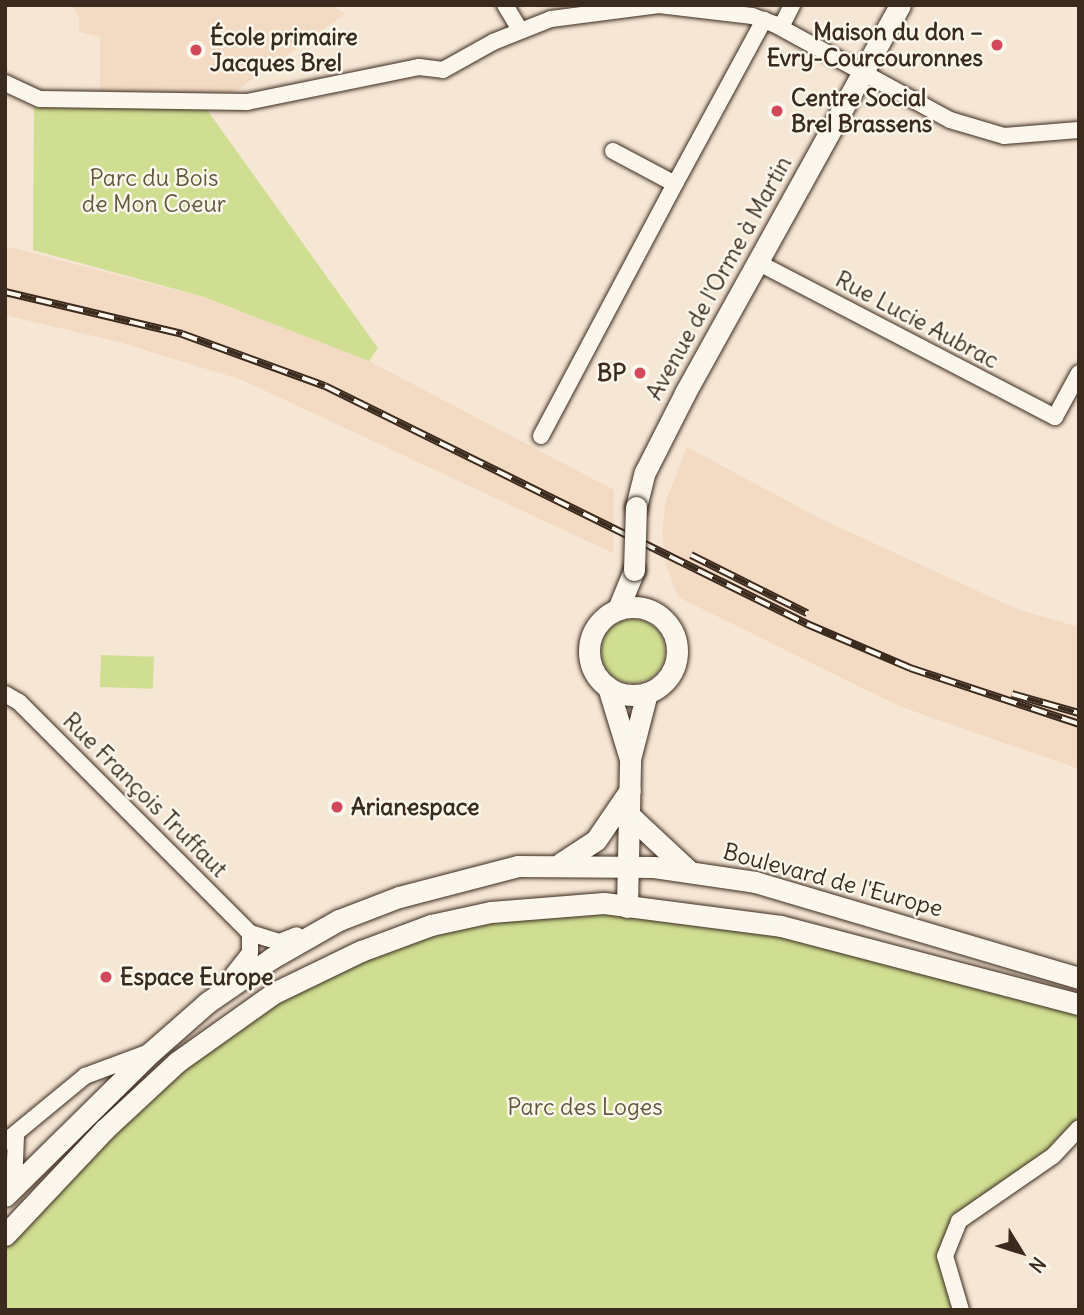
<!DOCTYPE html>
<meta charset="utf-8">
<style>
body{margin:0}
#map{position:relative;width:1084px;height:1315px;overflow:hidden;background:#f6e6d4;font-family:Delius,sans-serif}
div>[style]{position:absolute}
.built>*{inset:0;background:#f3dac3}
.green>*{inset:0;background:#d0de92;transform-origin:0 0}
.round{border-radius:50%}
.roads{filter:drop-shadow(0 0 2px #3b2a1e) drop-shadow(0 0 2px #3b2a1e)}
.minor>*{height:16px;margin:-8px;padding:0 8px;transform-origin:8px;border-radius:8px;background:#fbf7ec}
.secondary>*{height:21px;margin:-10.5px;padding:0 10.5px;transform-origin:10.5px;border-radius:10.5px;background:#fbf7ec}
.secondary>.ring{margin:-10.5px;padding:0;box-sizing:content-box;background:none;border:21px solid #fbf7ec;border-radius:50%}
.rail>*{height:8px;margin-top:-4px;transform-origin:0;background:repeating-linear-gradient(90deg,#fbf7ec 0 16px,#3b2a1e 0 32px);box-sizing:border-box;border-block:2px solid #3b2a1e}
.bridges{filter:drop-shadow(0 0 2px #3b2a1e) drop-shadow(0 0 2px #3b2a1e)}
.secondary-bridge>*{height:21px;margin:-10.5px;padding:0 10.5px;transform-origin:10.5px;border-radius:10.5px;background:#fbf7ec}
.dots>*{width:19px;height:19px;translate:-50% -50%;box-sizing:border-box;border:4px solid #fbf7ec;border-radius:50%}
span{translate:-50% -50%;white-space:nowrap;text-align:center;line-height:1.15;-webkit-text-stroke:5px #fbf7ec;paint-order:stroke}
.poi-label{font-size:23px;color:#3b2a1e;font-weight:700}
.right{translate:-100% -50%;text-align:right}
.left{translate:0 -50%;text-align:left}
.park-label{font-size:23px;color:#60573b}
.street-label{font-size:23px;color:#3b2a1e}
.frame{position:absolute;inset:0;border:7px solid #3b2a1e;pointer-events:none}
.north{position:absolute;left:986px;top:1217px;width:70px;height:70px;-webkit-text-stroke:5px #fbf7ec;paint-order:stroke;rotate:128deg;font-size:19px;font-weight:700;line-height:28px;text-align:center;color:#3b2a1e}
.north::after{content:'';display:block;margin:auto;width:24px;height:32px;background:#3b2a1e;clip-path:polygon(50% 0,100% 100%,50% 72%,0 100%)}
</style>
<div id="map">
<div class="built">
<div style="clip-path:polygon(331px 5px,345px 14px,233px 93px,100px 94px,100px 37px,79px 32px,79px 17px,72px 6px)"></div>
<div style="clip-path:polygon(5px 246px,203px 297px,369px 361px,614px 490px,613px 553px,242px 380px,119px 342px,5px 315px)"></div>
<div style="clip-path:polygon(687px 447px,819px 518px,1019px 610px,1079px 627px,1079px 769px,899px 706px,678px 597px,666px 564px,662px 531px,666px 501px)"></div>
</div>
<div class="green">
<div style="clip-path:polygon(34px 102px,202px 103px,378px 348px,369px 361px,204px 297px,33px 250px)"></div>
<div class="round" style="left:601px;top:619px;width:64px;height:64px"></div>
<div style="left:101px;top:655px;width:53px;height:32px;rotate:2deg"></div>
<div style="clip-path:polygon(546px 906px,781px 926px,1079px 1004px,1079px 1128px,974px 1207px,947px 1247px,961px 1310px,5px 1310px,5px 1235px,177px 1062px,361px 951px)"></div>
</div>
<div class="roads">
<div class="minor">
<div style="left:505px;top:5px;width:29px;rotate:59deg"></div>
<div style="left:781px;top:27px;width:25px;rotate:-63deg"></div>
<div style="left:5px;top:83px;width:38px;rotate:25deg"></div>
<div style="left:40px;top:99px;width:207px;rotate:0.8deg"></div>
<div style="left:247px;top:102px;width:176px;rotate:-11.5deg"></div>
<div style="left:419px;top:67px;width:24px;rotate:7deg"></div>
<div style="left:443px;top:70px;width:57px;rotate:-29.2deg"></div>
<div style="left:493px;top:42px;width:62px;rotate:-21.6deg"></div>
<div style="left:551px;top:19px;width:109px;rotate:-7.4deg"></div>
<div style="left:659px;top:5px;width:94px;rotate:6.7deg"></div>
<div style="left:752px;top:16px;width:23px;rotate:20deg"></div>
<div style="left:774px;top:24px;width:200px;rotate:28.6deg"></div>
<div style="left:950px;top:120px;width:56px;rotate:16.5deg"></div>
<div style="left:1004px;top:136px;width:75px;rotate:-4.6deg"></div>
<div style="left:613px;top:151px;width:70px;rotate:28deg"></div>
<div style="left:675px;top:184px;width:187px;rotate:-61.5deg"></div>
<div style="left:757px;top:262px;width:336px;rotate:27.5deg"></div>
<div style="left:1055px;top:417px;width:50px;rotate:-61.4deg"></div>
<div style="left:541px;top:436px;width:285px;rotate:-62deg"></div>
<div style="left:5px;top:694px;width:16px;rotate:30deg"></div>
<div style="left:19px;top:702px;width:327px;rotate:45deg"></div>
<div style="left:250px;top:933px;width:31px;rotate:17deg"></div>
<div style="left:280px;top:942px;width:18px;rotate:-22deg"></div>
<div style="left:227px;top:982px;width:37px;rotate:-52deg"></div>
<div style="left:250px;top:953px;width:20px;rotate:-90deg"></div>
<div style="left:5px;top:1142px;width:104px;rotate:-39.5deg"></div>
<div style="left:85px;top:1076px;width:66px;rotate:-20.4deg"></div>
<div style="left:14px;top:1186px;width:50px;rotate:-87.7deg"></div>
<div style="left:961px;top:1310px;width:56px;rotate:-106.5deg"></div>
<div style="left:945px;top:1256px;width:38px;rotate:-68deg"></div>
<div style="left:959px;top:1221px;width:114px;rotate:-34.7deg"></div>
<div style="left:1053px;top:1156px;width:38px;rotate:-47deg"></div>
</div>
<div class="secondary">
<div style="left:636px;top:507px;width:36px;rotate:-76deg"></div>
<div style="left:645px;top:472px;width:89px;rotate:-63.1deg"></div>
<div style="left:685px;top:393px;width:444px;rotate:-61deg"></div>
<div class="ring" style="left:589px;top:607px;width:67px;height:67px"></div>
<div style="left:618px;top:609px;width:42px;rotate:-67.7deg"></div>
<div style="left:608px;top:687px;width:75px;rotate:73deg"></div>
<div style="left:630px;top:816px;width:79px;rotate:43deg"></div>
<div style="left:561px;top:863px;width:42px;rotate:-33.3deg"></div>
<div style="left:596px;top:840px;width:60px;rotate:-55.8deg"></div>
<div style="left:627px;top:907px;width:148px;rotate:-88.8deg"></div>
<div style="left:630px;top:759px;width:68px;rotate:-75.6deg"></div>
<div style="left:5px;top:1196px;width:204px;rotate:-44.6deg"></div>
<div style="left:150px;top:1053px;width:77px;rotate:-41.3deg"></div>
<div style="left:208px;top:1002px;width:78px;rotate:-34.5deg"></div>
<div style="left:272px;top:958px;width:77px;rotate:-29.6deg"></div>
<div style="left:339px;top:920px;width:64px;rotate:-21deg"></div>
<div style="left:399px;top:897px;width:123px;rotate:-14.6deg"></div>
<div style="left:518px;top:866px;width:136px;rotate:0.4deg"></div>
<div style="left:654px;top:867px;width:102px;rotate:8.4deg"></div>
<div style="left:755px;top:882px;width:338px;rotate:16.5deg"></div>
<div style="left:5px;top:1235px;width:146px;rotate:-46.7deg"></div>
<div style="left:105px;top:1129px;width:98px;rotate:-42.9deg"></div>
<div style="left:177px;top:1062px;width:119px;rotate:-35.4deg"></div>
<div style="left:274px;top:993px;width:97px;rotate:-25.8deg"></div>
<div style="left:361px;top:951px;width:75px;rotate:-20.4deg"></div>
<div style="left:431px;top:925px;width:61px;rotate:-12.2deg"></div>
<div style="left:491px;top:912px;width:113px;rotate:-4.6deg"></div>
<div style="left:604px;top:903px;width:178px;rotate:7.4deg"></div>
<div style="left:781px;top:926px;width:308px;rotate:14.7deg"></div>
</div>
</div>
<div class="rail">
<div style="left:5px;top:292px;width:182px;rotate:13.3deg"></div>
<div style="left:182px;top:334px;width:152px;rotate:20deg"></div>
<div style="left:325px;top:386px;width:538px;rotate:26.28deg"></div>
<div style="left:807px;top:624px;width:112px;rotate:23.1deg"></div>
<div style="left:910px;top:668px;width:178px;rotate:18.3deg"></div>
<div style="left:691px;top:555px;width:130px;rotate:26.6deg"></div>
<div style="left:1012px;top:694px;width:70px;rotate:15.8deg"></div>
</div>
<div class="bridges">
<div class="secondary-bridge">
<div style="left:634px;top:570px;width:63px;rotate:-88.2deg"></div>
</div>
</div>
<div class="dots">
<div style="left:997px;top:45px;background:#d1495b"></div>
<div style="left:196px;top:50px;background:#d1495b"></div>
<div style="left:777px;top:111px;background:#d1495b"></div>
<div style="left:640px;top:373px;background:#d1495b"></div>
<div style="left:337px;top:807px;background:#d1495b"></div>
<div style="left:106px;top:977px;background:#d1495b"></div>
</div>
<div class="poi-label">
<span class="right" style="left:983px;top:45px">Maison du don –<br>Evry-Courcouronnes</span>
<span class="left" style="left:210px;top:50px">École primaire<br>Jacques Brel</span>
<span class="left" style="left:791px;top:111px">Centre Social<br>Brel Brassens</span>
<span class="right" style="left:626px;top:373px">BP</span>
<span class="left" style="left:351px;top:807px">Arianespace</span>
<span class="left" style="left:120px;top:977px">Espace Europe</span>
</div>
<div class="park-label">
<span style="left:154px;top:191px">Parc du Bois<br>de Mon Coeur</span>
<span style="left:585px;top:1107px">Parc des Loges</span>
</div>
<div class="street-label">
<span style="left:719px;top:278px;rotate:-61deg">Avenue de l'Orme à Martin</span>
<span style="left:917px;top:320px;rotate:28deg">Rue Lucie Aubrac</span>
<span style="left:145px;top:795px;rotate:45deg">Rue François Truffaut</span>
<span style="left:833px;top:880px;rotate:15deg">Boulevard de l'Europe</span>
</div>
<div class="frame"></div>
<div class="north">N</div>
</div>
